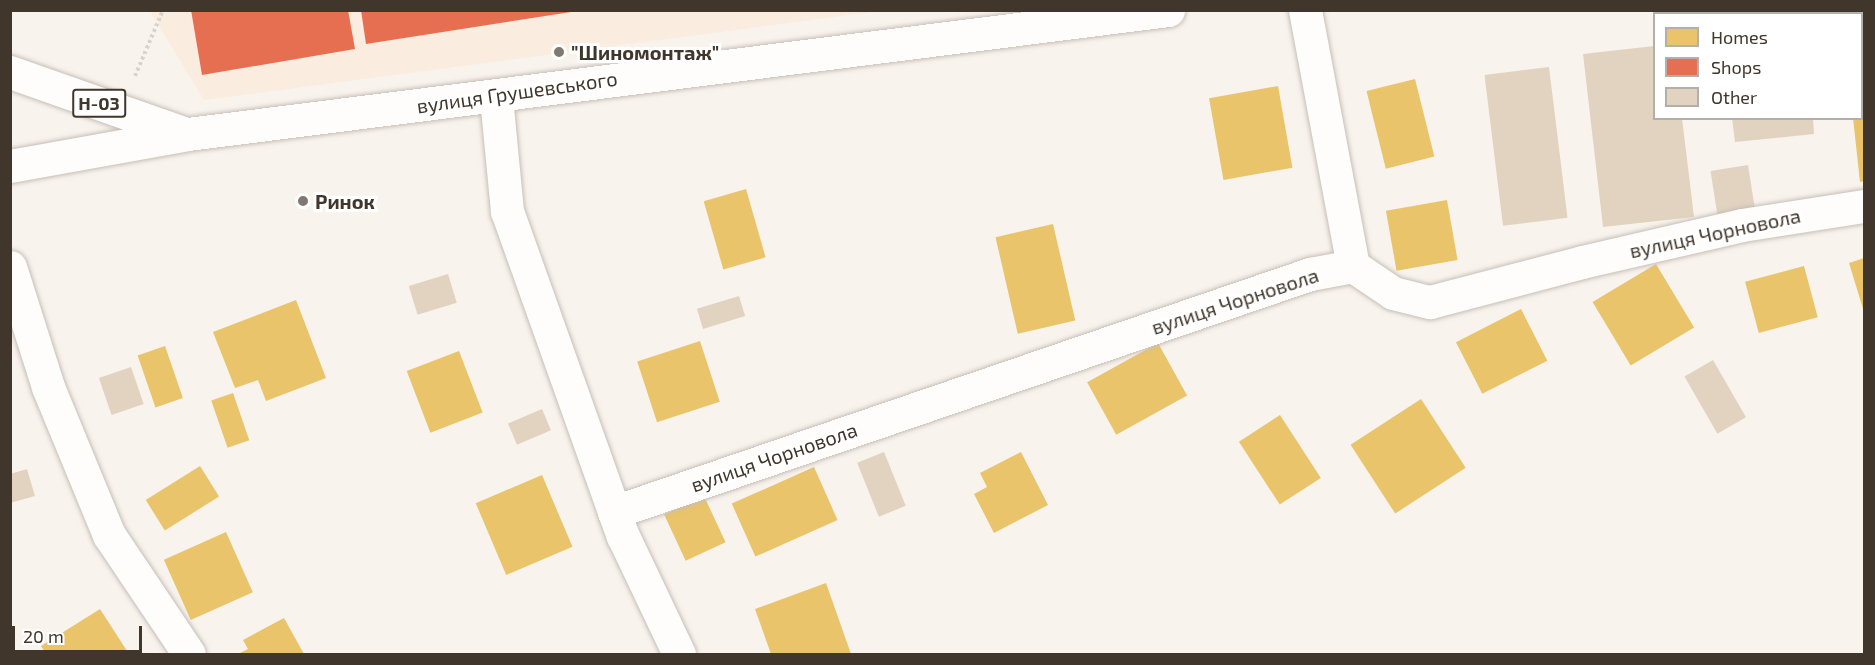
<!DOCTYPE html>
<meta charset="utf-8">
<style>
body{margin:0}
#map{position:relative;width:1875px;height:665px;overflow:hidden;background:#f9f3ed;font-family:"Exo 2",sans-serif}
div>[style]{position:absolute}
.built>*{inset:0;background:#faecde}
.homes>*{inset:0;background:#e9c46a;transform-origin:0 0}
.shops>*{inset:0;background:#e76f51}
.building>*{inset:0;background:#e2d3c1;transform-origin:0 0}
.path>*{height:4px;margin-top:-2px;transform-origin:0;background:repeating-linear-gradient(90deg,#d5d4d0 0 3px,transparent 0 6px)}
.roads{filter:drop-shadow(0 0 2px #c6bfb8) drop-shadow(0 0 2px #c6bfb8)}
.pedestrian>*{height:33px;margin:-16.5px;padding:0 16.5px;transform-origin:16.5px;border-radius:16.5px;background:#fefdfc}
.minor>*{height:33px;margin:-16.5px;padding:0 16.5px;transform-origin:16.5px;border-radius:16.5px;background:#fefdfc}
.primary>*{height:33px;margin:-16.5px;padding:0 16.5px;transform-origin:16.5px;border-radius:16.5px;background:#fefdfc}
.dots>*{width:16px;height:16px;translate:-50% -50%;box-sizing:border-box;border:3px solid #fff;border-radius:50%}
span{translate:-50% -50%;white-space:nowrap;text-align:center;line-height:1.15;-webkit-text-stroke:6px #fff;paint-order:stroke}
.shield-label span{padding:2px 4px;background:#fff;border:2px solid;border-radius:4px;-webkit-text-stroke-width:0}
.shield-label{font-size:18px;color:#40362b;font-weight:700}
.poi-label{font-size:20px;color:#40362b;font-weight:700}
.left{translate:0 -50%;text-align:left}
.street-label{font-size:20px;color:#40362b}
.frame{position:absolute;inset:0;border:12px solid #40362b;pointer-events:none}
.legend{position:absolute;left:1653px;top:12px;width:210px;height:108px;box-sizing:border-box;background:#fff;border:2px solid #b3afaa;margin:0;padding:8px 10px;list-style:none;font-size:18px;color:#40362b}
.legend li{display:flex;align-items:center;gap:12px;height:30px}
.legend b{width:30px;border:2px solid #b3afaa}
.scale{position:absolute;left:12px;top:626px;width:130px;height:27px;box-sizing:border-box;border:3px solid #40362b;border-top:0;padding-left:8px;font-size:18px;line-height:21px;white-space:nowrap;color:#40362b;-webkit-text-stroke:4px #fff;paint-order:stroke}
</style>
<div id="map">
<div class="built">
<div style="clip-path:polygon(150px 11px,879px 11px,204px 100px)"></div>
</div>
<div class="homes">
<div style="clip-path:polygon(1862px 45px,1864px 45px,1864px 181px,1860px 182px,1853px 118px,1862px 118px)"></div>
<div style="left:1415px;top:79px;width:80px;height:50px;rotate:76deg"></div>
<div style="left:1278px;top:86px;width:83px;height:70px;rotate:80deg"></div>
<div style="left:746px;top:189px;width:71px;height:44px;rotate:74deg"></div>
<div style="left:1447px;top:200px;width:61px;height:62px;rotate:80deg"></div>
<div style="left:1053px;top:224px;width:99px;height:59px;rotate:77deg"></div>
<div style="clip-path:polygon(1864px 258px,1864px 312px,1849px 263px)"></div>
<div style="left:1656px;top:264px;width:74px;height:74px;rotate:59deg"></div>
<div style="left:1804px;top:266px;width:53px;height:61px;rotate:75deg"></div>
<div style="clip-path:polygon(296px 300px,326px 378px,266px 401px,258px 380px,235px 388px,213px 332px)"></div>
<div style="left:1521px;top:309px;width:58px;height:73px;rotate:63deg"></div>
<div style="left:700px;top:341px;width:64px;height:66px;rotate:72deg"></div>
<div style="left:1158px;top:343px;width:60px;height:81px;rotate:61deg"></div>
<div style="left:165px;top:346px;width:55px;height:29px;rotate:71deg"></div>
<div style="left:459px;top:351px;width:66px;height:56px;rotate:69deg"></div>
<div style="left:233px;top:393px;width:50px;height:23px;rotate:71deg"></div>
<div style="left:1421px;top:399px;width:82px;height:84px;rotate:57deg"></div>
<div style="left:1280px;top:415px;width:75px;height:49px;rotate:57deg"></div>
<div style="clip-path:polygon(1021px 452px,1048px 505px,994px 533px,974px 494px,987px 487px,980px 473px)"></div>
<div style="left:200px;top:466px;width:36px;height:64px;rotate:58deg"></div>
<div style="left:814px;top:467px;width:58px;height:90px;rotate:66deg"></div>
<div style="left:542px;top:475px;width:78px;height:72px;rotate:67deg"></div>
<div style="left:704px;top:496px;width:51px;height:44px;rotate:65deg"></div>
<div style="left:226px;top:532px;width:66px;height:68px;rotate:66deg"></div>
<div style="clip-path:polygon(826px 583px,851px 654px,771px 654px,755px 609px)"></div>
<div style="clip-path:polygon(100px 609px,129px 654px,46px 654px,41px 646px)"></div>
<div style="clip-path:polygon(284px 618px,304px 654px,238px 654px,248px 649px,243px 640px)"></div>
</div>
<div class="shops">
<div style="clip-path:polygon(191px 10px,348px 10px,355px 49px,202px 75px)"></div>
<div style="clip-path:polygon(361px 10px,571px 10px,571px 12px,366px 44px)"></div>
</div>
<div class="building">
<div style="clip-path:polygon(1654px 46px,1654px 118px,1682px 118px,1694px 217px,1603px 227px,1583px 54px)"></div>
<div style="left:1549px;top:67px;width:152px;height:65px;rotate:83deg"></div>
<div style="clip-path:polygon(1732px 118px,1813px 118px,1814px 134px,1735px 142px)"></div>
<div style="left:1748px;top:165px;width:45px;height:38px;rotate:81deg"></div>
<div style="left:448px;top:274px;width:30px;height:41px;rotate:73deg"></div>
<div style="left:739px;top:296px;width:21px;height:44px;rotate:73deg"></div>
<div style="left:1713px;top:360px;width:66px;height:33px;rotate:60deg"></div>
<div style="left:131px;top:367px;width:39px;height:34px;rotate:71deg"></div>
<div style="left:542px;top:409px;width:23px;height:37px;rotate:67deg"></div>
<div style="left:884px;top:452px;width:58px;height:29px;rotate:68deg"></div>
<div style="clip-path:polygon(27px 469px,35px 496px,10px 503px,10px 474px)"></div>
</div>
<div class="path">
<div style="left:135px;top:76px;width:72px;rotate:-67deg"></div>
</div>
<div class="roads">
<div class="pedestrian">
<div style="left:1305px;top:10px;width:260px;rotate:79.4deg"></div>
</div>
<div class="minor">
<div style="left:496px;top:97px;width:115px;rotate:84.5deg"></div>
<div style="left:507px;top:211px;width:345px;rotate:70.4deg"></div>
<div style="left:623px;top:536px;width:131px;rotate:64.6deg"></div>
<div style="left:10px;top:267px;width:126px;rotate:72.4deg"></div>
<div style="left:48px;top:387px;width:160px;rotate:67.6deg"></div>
<div style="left:109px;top:535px;width:143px;rotate:56.1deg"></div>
<div style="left:614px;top:512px;width:736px;rotate:-18.88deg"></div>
<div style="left:1310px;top:274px;width:44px;rotate:-10.5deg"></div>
<div style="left:1353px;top:266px;width:48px;rotate:34deg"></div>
<div style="left:1393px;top:293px;width:38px;rotate:14deg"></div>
<div style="left:1430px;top:302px;width:157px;rotate:-14.7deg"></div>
<div style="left:1582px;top:262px;width:164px;rotate:-13deg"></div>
<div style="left:1742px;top:225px;width:123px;rotate:-8.9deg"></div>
</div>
<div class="primary">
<div style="left:10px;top:72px;width:187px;rotate:19.4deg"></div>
<div style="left:10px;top:166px;width:181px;rotate:-10.2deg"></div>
<div style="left:188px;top:134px;width:988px;rotate:-7.21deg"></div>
</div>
</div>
<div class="dots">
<div style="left:559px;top:52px;background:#81786f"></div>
<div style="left:303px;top:201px;background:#81786f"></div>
</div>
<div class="shield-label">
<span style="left:99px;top:103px">Н-03</span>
</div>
<div class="poi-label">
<span class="left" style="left:571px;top:52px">"Шиномонтаж"</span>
<span class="left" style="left:315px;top:201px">Ринок</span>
</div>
<div class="street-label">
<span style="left:517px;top:92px;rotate:-8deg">вулиця Грушевського</span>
<span style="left:1715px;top:233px;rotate:-12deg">вулиця Чорновола</span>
<span style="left:1235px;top:301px;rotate:-18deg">вулиця Чорновола</span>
<span style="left:774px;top:457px;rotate:-19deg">вулиця Чорновола</span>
</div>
<div class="frame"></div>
<ul class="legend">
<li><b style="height:16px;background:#e9c46a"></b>Homes</li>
<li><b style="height:16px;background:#e76f51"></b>Shops</li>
<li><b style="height:16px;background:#e2d3c1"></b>Other</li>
</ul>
<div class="scale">20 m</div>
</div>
